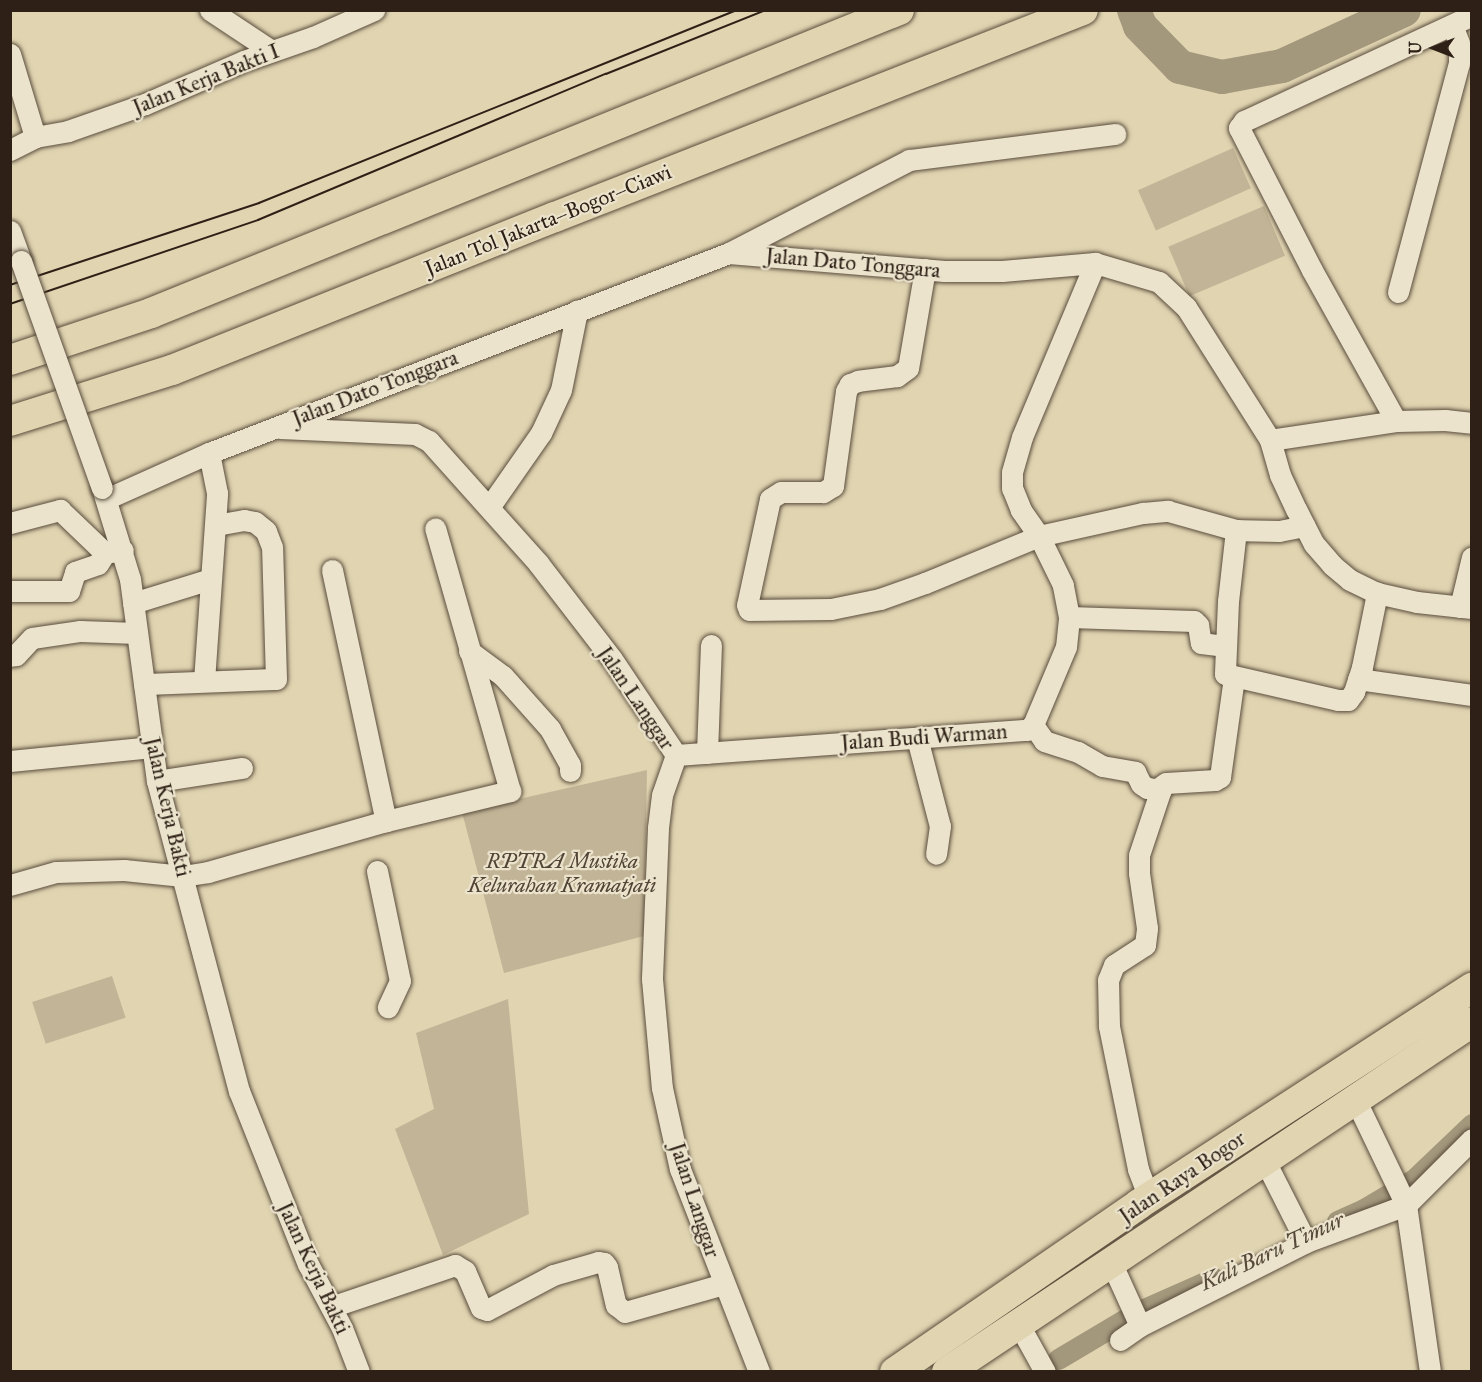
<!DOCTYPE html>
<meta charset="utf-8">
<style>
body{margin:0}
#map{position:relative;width:1482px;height:1382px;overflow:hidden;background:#e0d4b1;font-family:"IM FELL Great Primer",serif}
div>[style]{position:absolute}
.green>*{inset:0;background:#c2b597;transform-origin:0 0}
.canal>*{height:21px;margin:-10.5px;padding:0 10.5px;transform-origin:10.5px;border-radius:10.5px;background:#a3977c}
.river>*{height:34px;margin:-17px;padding:0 17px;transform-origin:17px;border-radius:17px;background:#a3977c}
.roads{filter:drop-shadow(0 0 2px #5a4d3d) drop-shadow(0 0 2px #5a4d3d)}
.minor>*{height:21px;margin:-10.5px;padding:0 10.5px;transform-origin:10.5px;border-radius:10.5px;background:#ebe3cc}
.highway>*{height:30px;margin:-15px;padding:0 15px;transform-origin:15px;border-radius:15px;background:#e0d4b1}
.tram>*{height:1.5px;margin:-0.75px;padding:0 0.75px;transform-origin:0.75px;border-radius:0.75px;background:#2e2016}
.bridges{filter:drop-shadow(0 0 2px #5a4d3d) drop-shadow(0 0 2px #5a4d3d)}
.minor-bridge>*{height:21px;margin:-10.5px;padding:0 10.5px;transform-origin:10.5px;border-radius:10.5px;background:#ebe3cc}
span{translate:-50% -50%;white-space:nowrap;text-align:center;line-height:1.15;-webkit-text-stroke:4.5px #ebe3cc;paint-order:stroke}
.street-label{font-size:21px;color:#2e2016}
.park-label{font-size:21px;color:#534536;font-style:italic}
.water-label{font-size:22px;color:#574a3a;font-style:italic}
.frame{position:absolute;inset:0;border:12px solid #2e2016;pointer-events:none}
.north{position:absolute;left:1404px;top:18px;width:60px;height:60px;-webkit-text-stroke:4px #ebe3cc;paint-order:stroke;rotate:270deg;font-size:16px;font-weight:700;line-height:24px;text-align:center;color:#2e2016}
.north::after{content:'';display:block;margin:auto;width:21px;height:27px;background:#2e2016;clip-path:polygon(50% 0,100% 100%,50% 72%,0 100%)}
</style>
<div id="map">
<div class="green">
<div style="left:1233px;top:148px;width:44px;height:104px;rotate:66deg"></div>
<div style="left:1264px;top:206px;width:54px;height:104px;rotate:67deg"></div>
<div style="clip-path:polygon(647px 770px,644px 936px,504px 973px,462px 812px)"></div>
<div style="left:112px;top:976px;width:44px;height:84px;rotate:72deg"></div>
<div style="clip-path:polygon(508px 999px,529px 1214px,443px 1255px,395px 1129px,434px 1109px,416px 1033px)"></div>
</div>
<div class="canal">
<div style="left:1337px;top:1221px;width:30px;rotate:-24deg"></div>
<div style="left:1364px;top:1209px;width:58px;rotate:-31deg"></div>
<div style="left:1414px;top:1179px;width:80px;rotate:-43.5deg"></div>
<div style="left:1058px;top:1359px;width:92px;rotate:-30.7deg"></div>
<div style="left:1137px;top:1312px;width:84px;rotate:-23.8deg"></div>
</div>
<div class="river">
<div style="left:1134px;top:10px;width:17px;rotate:69deg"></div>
<div style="left:1140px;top:26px;width:57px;rotate:45.7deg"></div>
<div style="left:1180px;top:67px;width:43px;rotate:13.4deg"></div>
<div style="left:1222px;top:77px;width:61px;rotate:-10.4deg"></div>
<div style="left:1282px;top:66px;width:134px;rotate:-24.7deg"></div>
</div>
<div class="roads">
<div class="minor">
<div style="left:210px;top:10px;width:74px;rotate:33.5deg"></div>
<div style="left:10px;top:54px;width:87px;rotate:73.2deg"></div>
<div style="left:10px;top:150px;width:28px;rotate:-27deg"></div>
<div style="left:35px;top:137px;width:34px;rotate:-10deg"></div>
<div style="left:68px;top:131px;width:82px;rotate:-19.3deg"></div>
<div style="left:145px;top:104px;width:108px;rotate:-23.5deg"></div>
<div style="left:244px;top:61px;width:73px;rotate:-19.2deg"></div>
<div style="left:313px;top:37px;width:67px;rotate:-23.9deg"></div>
<div style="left:10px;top:231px;width:32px;rotate:70deg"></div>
<div style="left:729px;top:253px;width:203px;rotate:-27.3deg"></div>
<div style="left:909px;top:160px;width:208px;rotate:-7.2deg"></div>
<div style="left:925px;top:269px;width:100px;rotate:99.7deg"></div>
<div style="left:908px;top:368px;width:14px;rotate:144deg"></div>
<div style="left:897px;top:376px;width:39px;rotate:173deg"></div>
<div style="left:858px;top:381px;width:9px;rotate:159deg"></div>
<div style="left:850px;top:384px;width:8px;rotate:120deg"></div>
<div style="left:846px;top:391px;width:96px;rotate:97.8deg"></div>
<div style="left:833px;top:486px;width:12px;rotate:149deg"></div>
<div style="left:823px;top:492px;width:42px;rotate:180deg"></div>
<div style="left:781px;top:492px;width:13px;rotate:148deg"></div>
<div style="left:770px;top:499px;width:108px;rotate:102.2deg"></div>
<div style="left:747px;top:605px;width:5px;rotate:68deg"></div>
<div style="left:749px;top:610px;width:82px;rotate:-0.7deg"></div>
<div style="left:831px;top:609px;width:50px;rotate:-11.5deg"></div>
<div style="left:880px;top:599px;width:48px;rotate:-19.6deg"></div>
<div style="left:925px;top:583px;width:123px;rotate:-22.4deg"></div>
<div style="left:1039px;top:536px;width:107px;rotate:-12.5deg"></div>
<div style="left:1143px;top:513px;width:25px;rotate:-5deg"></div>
<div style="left:1168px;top:511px;width:71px;rotate:15.6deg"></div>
<div style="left:1236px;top:530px;width:43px;rotate:1.3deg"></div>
<div style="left:1279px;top:531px;width:26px;rotate:-11deg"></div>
<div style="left:1398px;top:292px;width:237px;rotate:-75.1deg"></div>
<div style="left:1459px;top:63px;width:20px;rotate:-90deg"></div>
<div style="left:1459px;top:43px;width:19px;rotate:-111deg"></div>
<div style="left:1396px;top:421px;width:173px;rotate:-119.1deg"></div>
<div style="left:1312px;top:270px;width:160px;rotate:-117.2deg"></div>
<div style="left:1239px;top:128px;width:9px;rotate:-54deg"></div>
<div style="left:1244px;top:121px;width:251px;rotate:-24.9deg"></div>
<div style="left:280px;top:428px;width:135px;rotate:2.5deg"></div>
<div style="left:415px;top:434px;width:16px;rotate:27deg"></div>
<div style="left:429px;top:441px;width:164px;rotate:48.2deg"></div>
<div style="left:538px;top:563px;width:121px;rotate:52.4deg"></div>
<div style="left:612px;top:659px;width:115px;rotate:56.3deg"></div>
<div style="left:1270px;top:440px;width:127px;rotate:-8.6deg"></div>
<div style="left:1396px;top:421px;width:49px;rotate:-1.2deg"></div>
<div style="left:1445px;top:420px;width:27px;rotate:6deg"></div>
<div style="left:102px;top:488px;width:95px;rotate:72.9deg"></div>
<div style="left:130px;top:579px;width:204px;rotate:82.4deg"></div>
<div style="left:157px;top:781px;width:321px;rotate:75.2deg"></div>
<div style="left:239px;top:1091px;width:186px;rotate:68.3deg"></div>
<div style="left:308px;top:1264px;width:72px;rotate:62deg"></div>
<div style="left:342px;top:1328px;width:47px;rotate:68.9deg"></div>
<div style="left:106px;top:499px;width:113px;rotate:-24.1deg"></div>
<div style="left:209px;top:453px;width:557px;rotate:-21.04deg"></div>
<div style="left:729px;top:253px;width:216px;rotate:4.8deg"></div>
<div style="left:944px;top:271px;width:58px"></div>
<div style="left:1002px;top:271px;width:93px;rotate:-4.9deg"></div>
<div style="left:1095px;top:263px;width:67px;rotate:16.5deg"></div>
<div style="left:1159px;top:282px;width:37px;rotate:43deg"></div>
<div style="left:1186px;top:307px;width:157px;rotate:57.7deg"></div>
<div style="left:1270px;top:440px;width:36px;rotate:74deg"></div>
<div style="left:1280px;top:475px;width:38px;rotate:65deg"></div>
<div style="left:1296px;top:509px;width:39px;rotate:63deg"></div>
<div style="left:1314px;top:544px;width:28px;rotate:49deg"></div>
<div style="left:1332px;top:565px;width:23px;rotate:40deg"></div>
<div style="left:1350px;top:580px;width:30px;rotate:26deg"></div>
<div style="left:1377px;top:593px;width:41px;rotate:12.7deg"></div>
<div style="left:1417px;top:602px;width:55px;rotate:6.2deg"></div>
<div style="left:490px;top:506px;width:89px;rotate:-55.1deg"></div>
<div style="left:541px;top:433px;width:47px;rotate:-65.1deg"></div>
<div style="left:561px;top:390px;width:81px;rotate:-78.6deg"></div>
<div style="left:10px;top:523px;width:52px;rotate:-14.6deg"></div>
<div style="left:60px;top:510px;width:62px;rotate:43.7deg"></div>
<div style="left:105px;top:553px;width:18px;rotate:-9deg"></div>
<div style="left:1236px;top:530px;width:71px;rotate:96.4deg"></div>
<div style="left:1228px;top:601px;width:73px;rotate:92.4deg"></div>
<div style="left:1225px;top:674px;width:116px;rotate:13deg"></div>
<div style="left:1338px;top:700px;width:10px"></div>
<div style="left:1348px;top:700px;width:10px;rotate:-53deg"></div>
<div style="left:1354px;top:692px;width:26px;rotate:-72deg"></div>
<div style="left:1362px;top:667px;width:76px;rotate:-78.5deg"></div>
<div style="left:332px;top:570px;width:257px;rotate:77.9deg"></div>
<div style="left:10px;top:591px;width:59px"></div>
<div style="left:69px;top:591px;width:20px;rotate:-72deg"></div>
<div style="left:75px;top:572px;width:24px;rotate:-19deg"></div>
<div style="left:98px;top:564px;width:13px;rotate:-58deg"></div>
<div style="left:133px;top:603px;width:81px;rotate:-17.3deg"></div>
<div style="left:1460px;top:607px;width:51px;rotate:-76.5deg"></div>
<div style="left:1069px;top:617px;width:125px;rotate:1.8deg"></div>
<div style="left:1194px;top:621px;width:6px;rotate:45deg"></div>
<div style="left:1198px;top:625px;width:18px;rotate:81deg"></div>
<div style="left:1201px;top:643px;width:25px;rotate:7deg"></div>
<div style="left:469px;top:651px;width:42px;rotate:36.3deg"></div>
<div style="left:503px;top:676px;width:71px;rotate:48.4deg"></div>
<div style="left:550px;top:729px;width:41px;rotate:60.9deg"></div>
<div style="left:570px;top:765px;width:6px;rotate:90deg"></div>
<div style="left:10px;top:656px;width:6px;rotate:-9deg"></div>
<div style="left:16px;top:655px;width:23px;rotate:-47deg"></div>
<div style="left:32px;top:638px;width:49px;rotate:-8.3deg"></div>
<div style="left:80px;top:631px;width:57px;rotate:2deg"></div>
<div style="left:1358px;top:679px;width:115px;rotate:8deg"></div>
<div style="left:204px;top:681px;width:188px;rotate:-86deg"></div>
<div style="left:217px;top:493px;width:41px;rotate:-101.3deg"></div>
<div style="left:144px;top:684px;width:132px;rotate:-2.2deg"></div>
<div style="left:276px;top:679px;width:132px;rotate:-91.7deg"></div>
<div style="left:272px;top:547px;width:17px;rotate:-111deg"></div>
<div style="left:266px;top:531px;width:14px;rotate:-141deg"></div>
<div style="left:255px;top:522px;width:11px;rotate:-170deg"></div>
<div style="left:244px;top:520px;width:28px;rotate:170deg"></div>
<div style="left:1033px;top:725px;width:19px;rotate:55deg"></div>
<div style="left:1044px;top:741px;width:36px;rotate:18deg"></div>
<div style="left:1078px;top:752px;width:28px;rotate:30deg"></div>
<div style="left:1102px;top:766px;width:34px;rotate:10deg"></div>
<div style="left:1135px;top:772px;width:13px;rotate:63deg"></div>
<div style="left:1141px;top:784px;width:7px;rotate:34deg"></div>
<div style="left:1147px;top:788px;width:14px;rotate:8deg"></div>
<div style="left:917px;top:738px;width:91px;rotate:75.4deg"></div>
<div style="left:940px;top:826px;width:28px;rotate:98deg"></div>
<div style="left:707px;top:753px;width:108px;rotate:-87.9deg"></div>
<div style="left:676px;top:755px;width:352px;rotate:-4.1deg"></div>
<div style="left:1027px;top:730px;width:8px;rotate:-40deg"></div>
<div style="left:1033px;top:725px;width:85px;rotate:-67.1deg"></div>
<div style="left:1066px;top:647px;width:30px;rotate:-84deg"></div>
<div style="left:1069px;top:617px;width:33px;rotate:-101deg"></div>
<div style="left:1063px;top:585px;width:55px;rotate:-116.1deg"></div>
<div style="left:1039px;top:536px;width:32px;rotate:-125deg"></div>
<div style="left:1021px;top:510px;width:24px;rotate:-112deg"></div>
<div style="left:1012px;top:488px;width:16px;rotate:-90deg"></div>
<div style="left:1012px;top:472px;width:36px;rotate:-74deg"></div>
<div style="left:1022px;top:437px;width:189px;rotate:-67.2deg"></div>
<div style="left:676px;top:755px;width:42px;rotate:109.3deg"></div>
<div style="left:662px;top:795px;width:33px;rotate:97deg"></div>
<div style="left:658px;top:828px;width:151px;rotate:92.3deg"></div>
<div style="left:652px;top:979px;width:109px;rotate:84.8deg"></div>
<div style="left:662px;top:1088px;width:83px;rotate:77.5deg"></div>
<div style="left:680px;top:1169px;width:218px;rotate:68.7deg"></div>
<div style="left:10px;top:761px;width:143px;rotate:-5.6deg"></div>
<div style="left:157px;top:781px;width:86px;rotate:-8.7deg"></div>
<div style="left:377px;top:871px;width:112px;rotate:78.2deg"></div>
<div style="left:400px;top:981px;width:29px;rotate:115deg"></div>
<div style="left:10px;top:885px;width:48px;rotate:-15.8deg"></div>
<div style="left:56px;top:872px;width:68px;rotate:-1.7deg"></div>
<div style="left:124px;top:870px;width:59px;rotate:5.8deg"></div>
<div style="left:183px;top:876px;width:25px;rotate:-9deg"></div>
<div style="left:208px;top:872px;width:185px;rotate:-16deg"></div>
<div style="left:386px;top:821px;width:128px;rotate:-13.6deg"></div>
<div style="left:510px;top:791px;width:273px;rotate:-105.9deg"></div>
<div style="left:1356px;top:1101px;width:115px;rotate:64.3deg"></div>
<div style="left:1406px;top:1205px;width:169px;rotate:81.8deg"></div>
<div style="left:1265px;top:1161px;width:91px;rotate:63.2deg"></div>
<div style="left:1149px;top:1198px;width:31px;rotate:-111deg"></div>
<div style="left:1138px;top:1169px;width:146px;rotate:-101.5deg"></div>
<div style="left:1109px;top:1026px;width:46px;rotate:-91.2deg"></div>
<div style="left:1108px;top:980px;width:16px;rotate:-68deg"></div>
<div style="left:1114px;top:965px;width:37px;rotate:-33deg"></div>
<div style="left:1145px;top:945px;width:17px;rotate:-83deg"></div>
<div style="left:1147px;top:928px;width:56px;rotate:-98.3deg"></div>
<div style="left:1139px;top:873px;width:18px;rotate:-90deg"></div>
<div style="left:1139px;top:855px;width:73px;rotate:-71.6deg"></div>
<div style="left:1162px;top:786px;width:5px;rotate:-37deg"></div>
<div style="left:1166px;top:783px;width:49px;rotate:-3.5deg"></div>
<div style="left:1215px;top:780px;width:6px;rotate:-31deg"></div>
<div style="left:1220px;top:777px;width:101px;rotate:-82deg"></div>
<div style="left:1111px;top:1262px;width:70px;rotate:65.6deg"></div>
<div style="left:331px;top:1307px;width:131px;rotate:-18.7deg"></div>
<div style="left:455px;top:1265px;width:12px;rotate:31deg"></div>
<div style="left:465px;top:1271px;width:40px;rotate:66.6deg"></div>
<div style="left:481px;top:1308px;width:6px;rotate:18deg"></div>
<div style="left:487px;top:1310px;width:75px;rotate:-27.9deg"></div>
<div style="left:553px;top:1275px;width:47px;rotate:-16.1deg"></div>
<div style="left:598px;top:1262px;width:6px;rotate:9deg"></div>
<div style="left:604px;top:1263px;width:5px;rotate:53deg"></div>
<div style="left:607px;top:1267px;width:39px;rotate:77deg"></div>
<div style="left:616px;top:1305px;width:11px;rotate:38deg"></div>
<div style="left:625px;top:1312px;width:103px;rotate:-15.8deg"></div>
<div style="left:1018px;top:1323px;width:56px;rotate:61.1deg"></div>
<div style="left:1120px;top:1340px;width:24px;rotate:-35deg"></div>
<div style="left:1140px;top:1326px;width:186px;rotate:-26.8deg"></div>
<div style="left:1306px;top:1242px;width:107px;rotate:-20.3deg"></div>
<div style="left:1406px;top:1205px;width:93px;rotate:-45deg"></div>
</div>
<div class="highway">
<div style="left:10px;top:360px;width:149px;rotate:-18.4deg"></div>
<div style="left:151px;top:313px;width:807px;rotate:-22.05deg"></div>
<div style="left:10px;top:421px;width:170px;rotate:-17.5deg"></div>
<div style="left:172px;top:370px;width:412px;rotate:-21.8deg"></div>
<div style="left:555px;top:217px;width:567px;rotate:-21.41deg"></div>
<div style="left:895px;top:1372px;width:296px;rotate:-34.5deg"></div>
<div style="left:1139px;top:1204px;width:397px;rotate:-33deg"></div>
<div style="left:947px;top:1372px;width:631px;rotate:-33.69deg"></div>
</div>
</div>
<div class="tram">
<div style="left:10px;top:285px;width:262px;rotate:-18.2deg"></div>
<div style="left:259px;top:203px;width:515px;rotate:-21.99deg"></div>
<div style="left:10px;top:304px;width:262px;rotate:-18.7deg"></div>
<div style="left:258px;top:220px;width:377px;rotate:-22.8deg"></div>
<div style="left:606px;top:74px;width:172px;rotate:-21.8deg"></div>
</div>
<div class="bridges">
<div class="minor-bridge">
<div style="left:21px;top:261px;width:241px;rotate:70.4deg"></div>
</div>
</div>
<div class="street-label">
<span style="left:206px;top:79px;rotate:-22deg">Jalan Kerja Bakti I</span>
<span style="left:548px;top:220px;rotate:-22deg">Jalan Tol Jakarta–Bogor–Ciawi</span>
<span style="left:853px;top:263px;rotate:5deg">Jalan Dato Tonggara</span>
<span style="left:375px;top:388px;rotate:-21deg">Jalan Dato Tonggara</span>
<span style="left:636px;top:698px;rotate:56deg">Jalan Langgar</span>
<span style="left:924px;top:737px;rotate:-4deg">Jalan Budi Warman</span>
<span style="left:168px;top:807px;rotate:77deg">Jalan Kerja Bakti</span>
<span style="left:1182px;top:1177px;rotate:-34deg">Jalan Raya Bogor</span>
<span style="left:695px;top:1200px;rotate:72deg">Jalan Langgar</span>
<span style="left:314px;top:1268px;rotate:65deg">Jalan Kerja Bakti</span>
</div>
<div class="park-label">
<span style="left:562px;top:873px">RPTRA Mustika<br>Kelurahan Kramatjati</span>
</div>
<div class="water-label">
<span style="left:1272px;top:1251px;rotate:-25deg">Kali Baru Timur</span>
</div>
<div class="frame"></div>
<div class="north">U</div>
</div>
